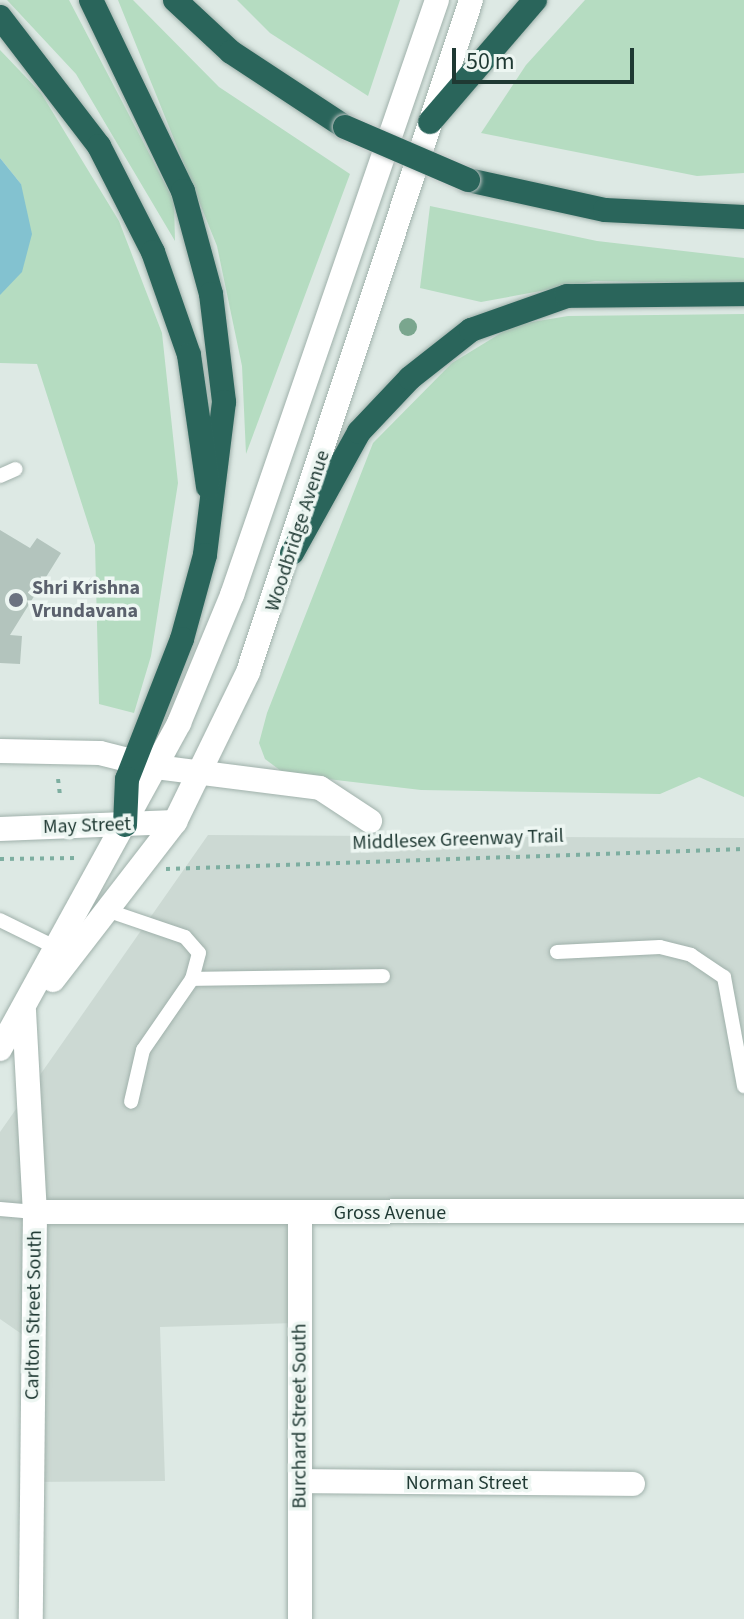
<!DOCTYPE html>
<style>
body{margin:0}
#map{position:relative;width:744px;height:1619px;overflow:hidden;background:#dde9e4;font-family:"Source Sans 3",sans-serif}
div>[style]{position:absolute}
.built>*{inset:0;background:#ccd9d3}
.green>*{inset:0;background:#b5dcc1}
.water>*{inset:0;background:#83c2d0}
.building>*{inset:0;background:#b3c4bd}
.path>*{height:4px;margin-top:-2px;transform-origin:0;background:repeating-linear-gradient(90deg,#7daea0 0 4px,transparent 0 10px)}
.roads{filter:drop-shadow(0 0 2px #a0b1ab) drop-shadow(0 0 2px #a0b1ab)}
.service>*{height:14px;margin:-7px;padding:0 7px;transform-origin:7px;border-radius:7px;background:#fff}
.minor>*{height:24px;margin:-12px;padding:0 12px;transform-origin:12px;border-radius:12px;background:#fff}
.secondary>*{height:24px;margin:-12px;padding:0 12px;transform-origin:12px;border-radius:12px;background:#fff}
.motorway>*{height:24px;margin:-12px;padding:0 12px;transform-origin:12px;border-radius:12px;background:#2a655b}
.bridges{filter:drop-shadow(0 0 2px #bcc4c2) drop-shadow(0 0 2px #bcc4c2)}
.motorway-bridge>*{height:24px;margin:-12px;padding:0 12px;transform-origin:12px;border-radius:12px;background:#2a655b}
.trees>*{width:18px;height:18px;margin:-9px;border-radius:50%;background:#7aa68e}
.dots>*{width:22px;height:22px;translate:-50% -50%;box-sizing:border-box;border:4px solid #edf6f2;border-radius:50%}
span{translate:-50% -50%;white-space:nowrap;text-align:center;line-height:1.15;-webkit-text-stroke:7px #edf6f2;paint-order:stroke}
.street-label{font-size:20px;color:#1f3933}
.worship-label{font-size:20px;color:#5b616d;font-weight:700}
.left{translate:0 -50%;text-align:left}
.scale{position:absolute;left:452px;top:48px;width:182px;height:36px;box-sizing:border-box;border:4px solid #1f3933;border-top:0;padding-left:10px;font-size:24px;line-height:28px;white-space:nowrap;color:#1f3933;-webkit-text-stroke:6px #edf6f2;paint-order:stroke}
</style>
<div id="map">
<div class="built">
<div style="clip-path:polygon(208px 835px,744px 838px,744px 1203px,293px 1212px,294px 1323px,160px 1327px,165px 1481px,28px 1482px,26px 1337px,0 1319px,0 1132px)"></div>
</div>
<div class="green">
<div style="clip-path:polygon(7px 0,69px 0,174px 201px,175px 241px,76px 74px)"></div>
<div style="clip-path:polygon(118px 0,133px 0,219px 87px,350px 174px,246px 454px,242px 366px,217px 246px)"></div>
<div style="clip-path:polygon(237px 0,400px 0,368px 96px,270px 33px)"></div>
<div style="clip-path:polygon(585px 0,744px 0,744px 173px,697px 176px,481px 133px,526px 65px)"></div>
<div style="clip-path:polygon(0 50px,41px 93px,119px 221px,162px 333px,178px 483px,151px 656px,134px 713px,99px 704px,95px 545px,37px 364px,0 363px,0 295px,21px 184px,0 158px)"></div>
<div style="clip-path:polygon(430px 206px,597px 241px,744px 258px,744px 284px,595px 281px,481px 302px,420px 288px)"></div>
<div style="clip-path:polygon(744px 314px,744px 797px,699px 777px,660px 794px,421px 790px,285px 774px,265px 759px,259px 743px,267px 713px,373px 443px,452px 363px,514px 325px,568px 316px)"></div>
</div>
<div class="water">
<div style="clip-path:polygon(0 158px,21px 184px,32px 234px,22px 272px,0 295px)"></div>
</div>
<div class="building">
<div style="clip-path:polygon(0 530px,30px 548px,37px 538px,61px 553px,10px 635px,22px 636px,20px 664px,0 663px)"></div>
</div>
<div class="path">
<div style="left:58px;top:779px;width:17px;rotate:83deg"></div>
<div style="left:0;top:859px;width:77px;rotate:-0.7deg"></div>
<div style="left:166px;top:869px;width:578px;rotate:-1.98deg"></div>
</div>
<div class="roads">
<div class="service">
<div style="left:0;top:476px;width:17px;rotate:-24deg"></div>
<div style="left:109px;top:911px;width:80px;rotate:18.9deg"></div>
<div style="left:185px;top:937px;width:21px;rotate:49deg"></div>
<div style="left:199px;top:953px;width:27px;rotate:105deg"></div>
<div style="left:192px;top:979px;width:86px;rotate:124.6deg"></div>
<div style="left:143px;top:1050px;width:53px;rotate:103deg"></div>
<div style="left:0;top:920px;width:66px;rotate:26.2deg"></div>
<div style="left:557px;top:952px;width:103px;rotate:-2.8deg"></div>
<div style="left:660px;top:947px;width:32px;rotate:14deg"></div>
<div style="left:691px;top:955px;width:40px;rotate:34deg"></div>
<div style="left:724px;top:977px;width:111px;rotate:79.6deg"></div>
<div style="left:192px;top:979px;width:191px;rotate:-0.9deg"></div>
<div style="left:0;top:1209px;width:35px;rotate:5deg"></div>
</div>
<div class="minor">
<div style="left:0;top:751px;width:100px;rotate:1.1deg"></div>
<div style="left:100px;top:753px;width:54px;rotate:14deg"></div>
<div style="left:0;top:829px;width:175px;rotate:-2.3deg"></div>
<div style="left:24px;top:1011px;width:201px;rotate:86.9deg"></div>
<div style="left:35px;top:1212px;width:407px;rotate:90.6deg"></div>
<div style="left:35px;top:1212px;width:709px;rotate:-0.08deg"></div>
<div style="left:301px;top:1481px;width:332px;rotate:0.5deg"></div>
<div style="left:300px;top:1619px;width:405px;rotate:-90deg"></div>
</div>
<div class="secondary">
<div style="left:156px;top:767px;width:165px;rotate:7.3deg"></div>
<div style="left:320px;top:788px;width:60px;rotate:33.4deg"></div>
<div style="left:53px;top:980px;width:200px;rotate:-52.3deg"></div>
<div style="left:175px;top:822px;width:167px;rotate:-64deg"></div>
<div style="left:248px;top:672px;width:708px;rotate:-71.64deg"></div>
<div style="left:0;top:1049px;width:372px;rotate:-61.2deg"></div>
<div style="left:179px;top:723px;width:139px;rotate:-67.5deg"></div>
<div style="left:232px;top:595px;width:629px;rotate:-70.99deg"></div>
</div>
<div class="motorway">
<div style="left:91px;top:0;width:212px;rotate:64.3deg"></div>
<div style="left:183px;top:191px;width:107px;rotate:74.8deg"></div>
<div style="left:211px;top:294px;width:109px;rotate:83.1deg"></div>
<div style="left:224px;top:402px;width:154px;rotate:97.1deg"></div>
<div style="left:205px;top:555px;width:87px;rotate:105.3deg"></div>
<div style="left:182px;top:639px;width:150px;rotate:111.4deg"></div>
<div style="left:127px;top:779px;width:46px;rotate:92.5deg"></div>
<div style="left:175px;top:0;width:76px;rotate:42.9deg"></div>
<div style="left:231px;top:52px;width:136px;rotate:33.3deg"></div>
<div style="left:0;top:17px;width:163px;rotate:52.5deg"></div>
<div style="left:99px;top:146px;width:119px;rotate:63deg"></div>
<div style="left:153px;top:252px;width:109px;rotate:70.7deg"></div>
<div style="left:189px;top:355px;width:133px;rotate:81.8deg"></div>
<div style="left:430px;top:122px;width:161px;rotate:-49.3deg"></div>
<div style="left:468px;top:180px;width:140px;rotate:12.4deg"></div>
<div style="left:605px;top:210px;width:139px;rotate:2.9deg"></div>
<div style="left:292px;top:553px;width:138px;rotate:-61deg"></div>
<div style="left:359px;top:432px;width:74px;rotate:-46.6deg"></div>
<div style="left:410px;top:378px;width:78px;rotate:-38.2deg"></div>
<div style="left:471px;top:330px;width:102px;rotate:-19.5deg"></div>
<div style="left:567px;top:296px;width:177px;rotate:-0.6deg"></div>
</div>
</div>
<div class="bridges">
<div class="motorway-bridge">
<div style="left:345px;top:127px;width:134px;rotate:23.3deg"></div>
</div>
</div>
<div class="trees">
<div style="left:408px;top:327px"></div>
</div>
<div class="dots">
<div style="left:16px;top:600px;background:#6b7280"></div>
</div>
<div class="street-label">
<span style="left:298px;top:531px;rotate:-72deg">Woodbridge Avenue</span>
<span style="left:87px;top:826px;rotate:-2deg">May Street</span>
<span style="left:458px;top:840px;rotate:-2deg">Middlesex Greenway Trail</span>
<span style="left:390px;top:1213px">Gross Avenue</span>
<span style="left:34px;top:1315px;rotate:-89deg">Carlton Street South</span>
<span style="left:300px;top:1416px;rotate:-90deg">Burchard Street South</span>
<span style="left:467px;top:1483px">Norman Street</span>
</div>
<div class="worship-label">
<span class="left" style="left:32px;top:600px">Shri Krishna<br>Vrundavana</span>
</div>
<div class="scale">50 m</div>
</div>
